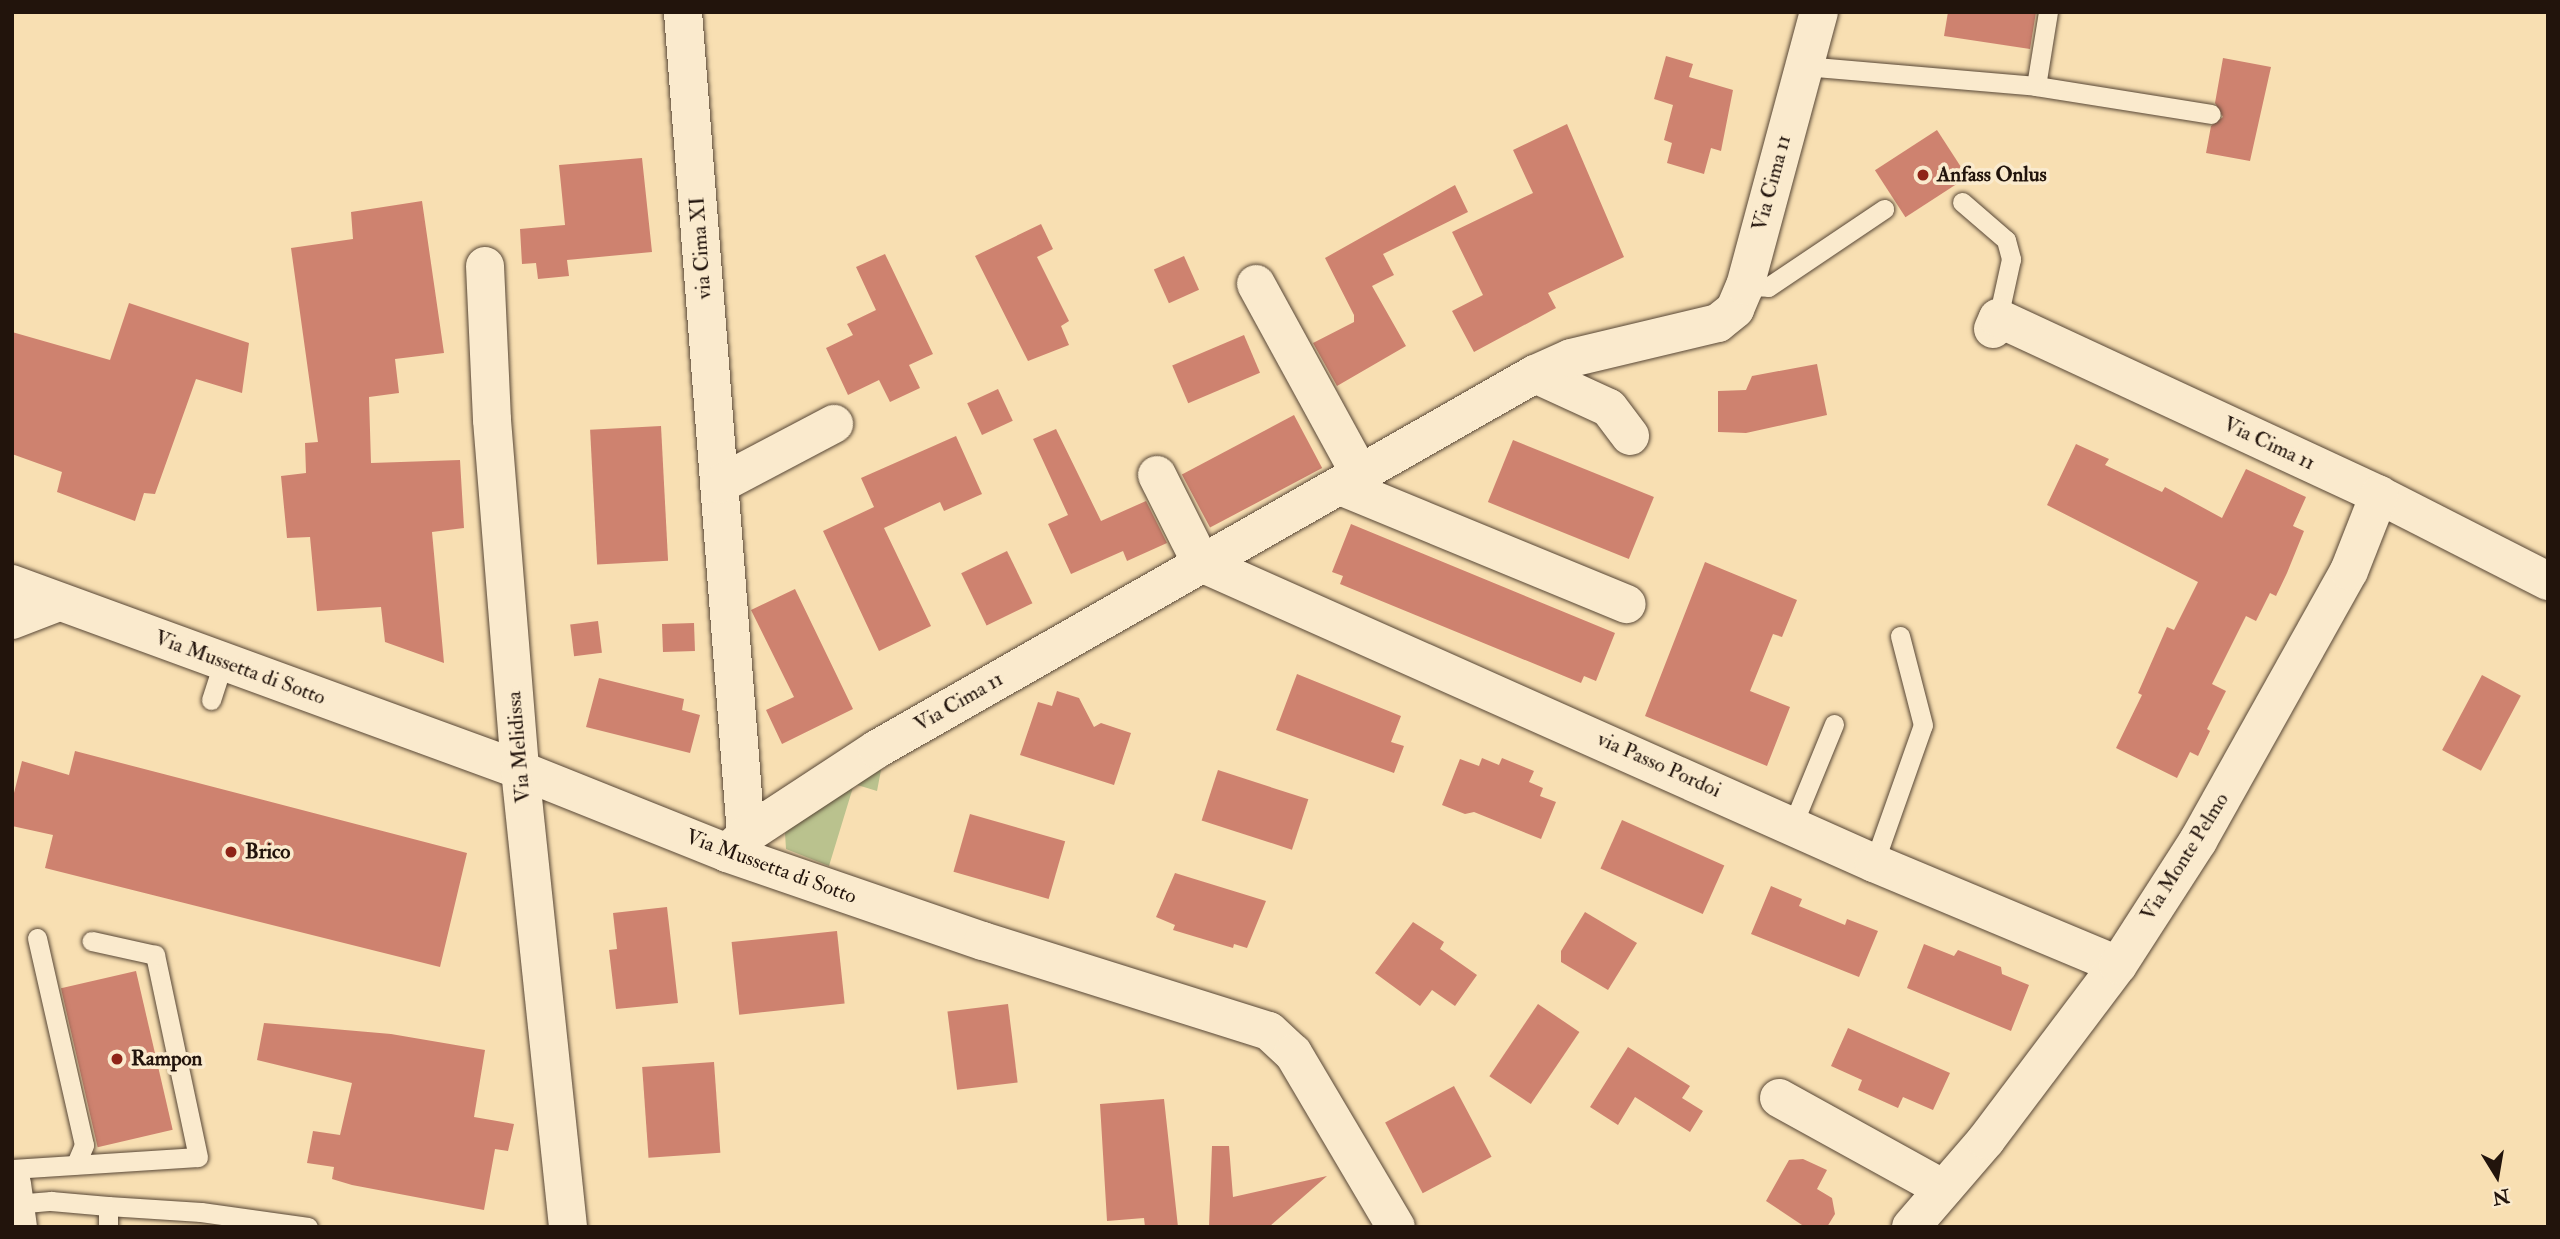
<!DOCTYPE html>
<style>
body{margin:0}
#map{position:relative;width:2560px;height:1239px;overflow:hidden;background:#f8dfb2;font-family:"IM FELL Double Pica",serif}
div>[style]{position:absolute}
.green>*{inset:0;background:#bac28e}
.building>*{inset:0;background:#ce826f;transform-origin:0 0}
.roads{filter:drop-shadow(0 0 2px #584736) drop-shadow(0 0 2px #584736)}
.lane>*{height:19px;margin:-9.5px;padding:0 9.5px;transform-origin:9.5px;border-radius:9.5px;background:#faeacd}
.street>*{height:38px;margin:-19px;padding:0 19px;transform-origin:19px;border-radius:19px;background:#faeacd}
.secondary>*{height:38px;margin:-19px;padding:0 19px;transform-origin:19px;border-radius:19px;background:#faeacd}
.dots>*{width:19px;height:19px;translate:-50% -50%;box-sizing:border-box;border:4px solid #faeacd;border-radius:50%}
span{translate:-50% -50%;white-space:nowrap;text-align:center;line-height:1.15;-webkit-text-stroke:7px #faeacd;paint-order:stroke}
.poi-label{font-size:21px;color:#22140c;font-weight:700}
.left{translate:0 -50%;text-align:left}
.street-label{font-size:21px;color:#22140c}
.frame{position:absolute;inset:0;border:14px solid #22140c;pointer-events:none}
.north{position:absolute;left:2462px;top:1141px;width:70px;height:70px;-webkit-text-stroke:5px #faeacd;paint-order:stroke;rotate:169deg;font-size:19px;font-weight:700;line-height:28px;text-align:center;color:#22140c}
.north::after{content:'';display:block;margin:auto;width:24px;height:32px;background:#22140c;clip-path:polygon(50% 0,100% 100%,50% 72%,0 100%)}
</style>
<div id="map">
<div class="green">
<div style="clip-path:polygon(882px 765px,877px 791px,854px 784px,829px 866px,786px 849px,785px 833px,799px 819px,819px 804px)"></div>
</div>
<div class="building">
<div style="clip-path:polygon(1948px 12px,2036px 12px,2030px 49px,1944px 36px)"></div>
<div style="clip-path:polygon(1666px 56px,1693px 64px,1689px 77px,1733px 90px,1721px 151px,1711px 148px,1704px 174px,1667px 163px,1672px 143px,1664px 140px,1673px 105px,1654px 99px)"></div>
<div style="clip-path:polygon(2223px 58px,2271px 67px,2250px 161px,2206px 153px,2211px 126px,2223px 117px,2215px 103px)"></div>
<div style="clip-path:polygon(1567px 124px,1624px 257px,1548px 293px,1556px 308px,1474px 352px,1452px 311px,1483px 295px,1452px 232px,1533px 193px,1513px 150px)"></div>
<div style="left:1937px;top:130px;width:56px;height:74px;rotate:57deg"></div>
<div style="clip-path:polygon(642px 158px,652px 252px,567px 260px,569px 276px,538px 279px,536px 263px,522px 264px,520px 229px,565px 225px,559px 165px)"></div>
<div style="clip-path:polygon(1455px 185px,1468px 212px,1383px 254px,1394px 275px,1372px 286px,1406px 346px,1337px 386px,1313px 343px,1354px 322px,1354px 315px,1325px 258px)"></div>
<div style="clip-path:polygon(422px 201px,444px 353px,395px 359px,399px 393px,369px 397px,371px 463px,460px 460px,464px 528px,432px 532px,444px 663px,385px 642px,381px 607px,317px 611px,310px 537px,287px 538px,281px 476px,306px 473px,305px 443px,318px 442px,291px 248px,353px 239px,351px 212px)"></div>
<div style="clip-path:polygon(1041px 224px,1053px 249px,1037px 257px,1069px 321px,1061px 326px,1069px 345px,1028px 361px,975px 256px)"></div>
<div style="clip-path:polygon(885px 254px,933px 354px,909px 365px,920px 388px,890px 402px,879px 380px,848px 395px,826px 348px,853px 335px,847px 324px,876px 310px,856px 267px)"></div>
<div style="left:1184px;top:256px;width:37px;height:33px;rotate:66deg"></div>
<div style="clip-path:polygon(129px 303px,249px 343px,242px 393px,196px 379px,155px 494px,144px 493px,135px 521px,57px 492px,62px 472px,12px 454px,12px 332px,110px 360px)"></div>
<div style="left:1244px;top:335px;width:41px;height:78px;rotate:67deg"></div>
<div style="clip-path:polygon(1817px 364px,1827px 415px,1746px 433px,1718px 432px,1718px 391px,1746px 390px,1752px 376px)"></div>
<div style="left:998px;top:389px;width:35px;height:34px;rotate:65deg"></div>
<div style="left:1294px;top:415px;width:60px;height:127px;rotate:62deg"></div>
<div style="left:661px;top:426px;width:135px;height:71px;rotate:87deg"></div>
<div style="clip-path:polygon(1056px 429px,1101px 521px,1146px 501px,1167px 543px,1127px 561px,1123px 551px,1071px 574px,1048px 524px,1068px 515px,1033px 439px)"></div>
<div style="clip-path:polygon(956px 436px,982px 494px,944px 511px,940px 502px,884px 528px,931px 626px,879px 651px,823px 531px,874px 507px,861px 478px)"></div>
<div style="left:1513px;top:440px;width:152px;height:67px;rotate:22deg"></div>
<div style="clip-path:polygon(2076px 444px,2109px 459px,2105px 465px,2162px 492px,2165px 487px,2222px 518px,2246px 469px,2306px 497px,2293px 526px,2304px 531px,2287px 573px,2276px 596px,2270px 593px,2256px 621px,2246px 616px,2212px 684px,2226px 691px,2207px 729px,2210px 731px,2198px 756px,2190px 752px,2177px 778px,2116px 748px,2142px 695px,2138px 693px,2167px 627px,2174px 630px,2198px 582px,2047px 505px)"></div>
<div style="clip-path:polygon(1351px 524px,1615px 633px,1596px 681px,1584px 676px,1581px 683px,1340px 584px,1343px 576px,1332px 572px)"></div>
<div style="left:1007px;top:551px;width:58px;height:51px;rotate:64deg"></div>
<div style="clip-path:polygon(1705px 562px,1797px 600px,1782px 637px,1773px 634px,1750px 691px,1790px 707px,1767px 766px,1645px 716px)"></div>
<div style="clip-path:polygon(795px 589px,853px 709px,782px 744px,766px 710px,794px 697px,751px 610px)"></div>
<div style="left:598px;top:621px;width:32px;height:28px;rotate:83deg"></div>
<div style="left:694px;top:623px;width:28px;height:32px;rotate:88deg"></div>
<div style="clip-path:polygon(1297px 674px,1401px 716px,1391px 742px,1404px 746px,1394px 773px,1276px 730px)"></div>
<div style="left:2482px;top:675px;width:44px;height:85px;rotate:28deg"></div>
<div style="clip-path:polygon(599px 678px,684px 699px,682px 710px,700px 715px,690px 753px,586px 727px)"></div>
<div style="clip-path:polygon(1057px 691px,1079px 698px,1094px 727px,1101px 723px,1131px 733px,1114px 785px,1020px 755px,1038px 702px,1052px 706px)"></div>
<div style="clip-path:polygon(75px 751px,467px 853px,440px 967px,45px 868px,53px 835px,12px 826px,12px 801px,22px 761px,69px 775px)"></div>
<div style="clip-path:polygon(1482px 758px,1499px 765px,1502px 758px,1534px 771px,1529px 782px,1543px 788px,1540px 796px,1556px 802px,1541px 839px,1474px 812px,1465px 814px,1442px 805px,1460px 759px,1479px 766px)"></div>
<div style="left:1218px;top:770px;width:95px;height:53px;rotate:18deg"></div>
<div style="left:970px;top:814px;width:99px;height:60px;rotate:16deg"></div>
<div style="left:1622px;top:820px;width:112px;height:53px;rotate:24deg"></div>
<div style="clip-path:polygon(1175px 873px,1266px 901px,1247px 948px,1234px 944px,1233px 948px,1173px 930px,1175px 925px,1156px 917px)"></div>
<div style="clip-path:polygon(1771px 886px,1802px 899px,1799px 906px,1845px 925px,1847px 919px,1878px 931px,1859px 977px,1751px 934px)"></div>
<div style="clip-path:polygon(667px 907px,678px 1003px,616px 1009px,609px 950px,617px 949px,613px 913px)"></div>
<div style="clip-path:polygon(1585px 912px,1637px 943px,1608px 990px,1561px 962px,1561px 951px)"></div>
<div style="clip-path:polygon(1413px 922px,1444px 942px,1440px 949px,1477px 975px,1455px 1006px,1432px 990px,1420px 1006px,1375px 973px)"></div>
<div style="left:837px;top:931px;width:73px;height:106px;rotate:84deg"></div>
<div style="clip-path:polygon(1924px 944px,1954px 956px,1958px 950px,2001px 967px,2002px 974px,2029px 985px,2011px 1031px,1907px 988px)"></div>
<div style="left:136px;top:971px;width:163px;height:77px;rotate:77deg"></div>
<div style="left:1008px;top:1004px;width:79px;height:61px;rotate:83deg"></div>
<div style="left:1538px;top:1004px;width:50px;height:87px;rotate:34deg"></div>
<div style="clip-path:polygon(264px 1023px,391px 1034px,485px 1050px,474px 1117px,514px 1124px,508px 1151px,495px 1149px,484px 1210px,352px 1185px,332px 1179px,334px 1167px,307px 1163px,313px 1131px,340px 1135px,352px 1083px,257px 1060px)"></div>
<div style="clip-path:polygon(1848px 1028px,1950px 1073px,1933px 1110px,1903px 1097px,1898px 1108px,1858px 1090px,1862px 1080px,1831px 1066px)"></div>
<div style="clip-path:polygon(1628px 1047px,1690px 1086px,1682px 1098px,1703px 1111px,1690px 1132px,1635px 1097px,1618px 1125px,1590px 1107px)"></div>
<div style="left:714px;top:1062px;width:91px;height:72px;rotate:86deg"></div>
<div style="left:1454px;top:1086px;width:80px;height:78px;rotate:62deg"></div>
<div style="clip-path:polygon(1164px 1099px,1178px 1227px,1145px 1227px,1144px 1218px,1107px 1221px,1100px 1104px)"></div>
<div style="clip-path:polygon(1212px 1146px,1229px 1146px,1233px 1197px,1327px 1176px,1269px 1227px,1209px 1227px)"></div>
<div style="clip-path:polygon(1803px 1159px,1827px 1170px,1817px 1189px,1832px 1198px,1835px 1214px,1827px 1227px,1805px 1227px,1766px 1201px,1789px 1160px)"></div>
</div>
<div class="roads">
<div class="lane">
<div style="left:1804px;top:66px;width:233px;rotate:4.9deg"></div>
<div style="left:2036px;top:86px;width:177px;rotate:9.1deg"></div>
<div style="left:2036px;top:86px;width:75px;rotate:-80.8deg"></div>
<div style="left:1962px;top:202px;width:58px;rotate:40.8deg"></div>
<div style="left:2006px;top:240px;width:20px;rotate:75deg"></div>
<div style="left:2011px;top:259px;width:60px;rotate:102.4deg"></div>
<div style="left:1745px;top:286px;width:23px;rotate:2deg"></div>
<div style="left:1768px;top:287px;width:140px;rotate:-33.9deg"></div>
<div style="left:211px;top:700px;width:40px;rotate:-72deg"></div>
<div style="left:1793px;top:824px;width:108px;rotate:-67.7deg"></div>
<div style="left:1874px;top:863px;width:146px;rotate:-70.5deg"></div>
<div style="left:1923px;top:725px;width:92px;rotate:-104.5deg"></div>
<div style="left:37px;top:938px;width:212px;rotate:77.2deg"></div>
<div style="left:84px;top:1145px;width:21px;rotate:113deg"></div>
<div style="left:12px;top:1169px;width:186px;rotate:-3.7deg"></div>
<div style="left:198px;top:1157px;width:207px;rotate:-102deg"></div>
<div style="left:155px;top:955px;width:65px;rotate:-167.5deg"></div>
<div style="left:15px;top:1204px;width:36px;rotate:-5deg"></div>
<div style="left:51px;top:1201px;width:57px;rotate:5deg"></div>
<div style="left:108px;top:1206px;width:21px;rotate:90deg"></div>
<div style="left:108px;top:1206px;width:93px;rotate:3.7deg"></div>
<div style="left:201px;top:1212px;width:108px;rotate:8deg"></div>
</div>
<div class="street">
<div style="left:683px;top:12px;width:825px;rotate:85.62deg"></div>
<div style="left:485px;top:266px;width:154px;rotate:87.4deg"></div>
<div style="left:492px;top:420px;width:351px;rotate:85.4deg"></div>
<div style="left:520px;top:770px;width:460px;rotate:84deg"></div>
<div style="left:1256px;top:284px;width:217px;rotate:61.3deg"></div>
<div style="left:1993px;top:329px;width:12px;rotate:-66deg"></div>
<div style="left:1998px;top:318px;width:420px;rotate:24.9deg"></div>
<div style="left:2379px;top:495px;width:190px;rotate:27deg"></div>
<div style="left:1535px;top:374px;width:81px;rotate:24.7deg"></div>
<div style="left:1609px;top:408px;width:35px;rotate:53deg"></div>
<div style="left:1157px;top:475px;width:98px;rotate:63.4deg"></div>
<div style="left:1201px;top:563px;width:737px;rotate:24.03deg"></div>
<div style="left:1874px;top:863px;width:264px;rotate:22.7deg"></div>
<div style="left:720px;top:484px;width:129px;rotate:-27.8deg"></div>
<div style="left:1340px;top:486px;width:310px;rotate:22.4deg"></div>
<div style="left:12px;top:584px;width:541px;rotate:20.11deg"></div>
<div style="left:520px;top:770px;width:223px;rotate:21.8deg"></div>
<div style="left:727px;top:853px;width:271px;rotate:19deg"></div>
<div style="left:983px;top:941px;width:300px;rotate:17.5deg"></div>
<div style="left:1269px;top:1031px;width:33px;rotate:43deg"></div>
<div style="left:1293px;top:1053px;width:202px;rotate:59.4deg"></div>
<div style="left:12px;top:620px;width:50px;rotate:-21deg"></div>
<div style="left:727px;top:853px;width:26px;rotate:-43deg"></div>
<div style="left:746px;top:835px;width:157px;rotate:-33.3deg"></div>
<div style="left:877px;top:749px;width:757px;rotate:-29.68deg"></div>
<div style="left:1535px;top:374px;width:39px;rotate:-24deg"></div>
<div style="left:1571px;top:358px;width:151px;rotate:-13.4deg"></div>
<div style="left:1718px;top:323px;width:22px;rotate:-39deg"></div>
<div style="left:1735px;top:309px;width:25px;rotate:-67deg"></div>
<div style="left:1745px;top:286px;width:284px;rotate:-74.9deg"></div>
<div style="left:1779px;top:1098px;width:188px;rotate:28.9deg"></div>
<div style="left:1911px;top:1227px;width:115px;rotate:-49.2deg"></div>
<div style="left:1986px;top:1140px;width:219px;rotate:-53deg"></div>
<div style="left:2118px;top:965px;width:148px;rotate:-57.2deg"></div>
<div style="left:2198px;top:841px;width:309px;rotate:-60.8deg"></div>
<div style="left:2349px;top:571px;width:82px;rotate:-68.5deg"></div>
</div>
<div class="secondary">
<div style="left:12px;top:1184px;width:43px;rotate:82.1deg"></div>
</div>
</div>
<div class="dots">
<div style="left:1923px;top:175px;background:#8f2418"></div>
<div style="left:231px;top:852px;background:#8f2418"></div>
<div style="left:117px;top:1059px;background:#8f2418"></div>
</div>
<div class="poi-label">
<span class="left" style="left:1937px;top:175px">Anfass Onlus</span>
<span class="left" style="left:245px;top:852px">Brico</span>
<span class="left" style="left:131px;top:1059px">Rampon</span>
</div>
<div class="street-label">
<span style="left:1772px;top:183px;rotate:-75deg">Via Cima 11</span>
<span style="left:701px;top:248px;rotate:-94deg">via Cima XI</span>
<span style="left:2269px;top:444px;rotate:25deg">Via Cima 11</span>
<span style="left:240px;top:668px;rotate:20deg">Via Mussetta di Sotto</span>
<span style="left:959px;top:702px;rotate:-30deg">Via Cima 11</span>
<span style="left:519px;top:747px;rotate:-95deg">Via Melidissa</span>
<span style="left:1659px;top:765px;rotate:24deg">via Passo Pordoi</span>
<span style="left:2185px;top:857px;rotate:-58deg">Via Monte Pelmo</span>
<span style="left:771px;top:867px;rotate:20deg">Via Mussetta di Sotto</span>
</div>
<div class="frame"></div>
<div class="north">N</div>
</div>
